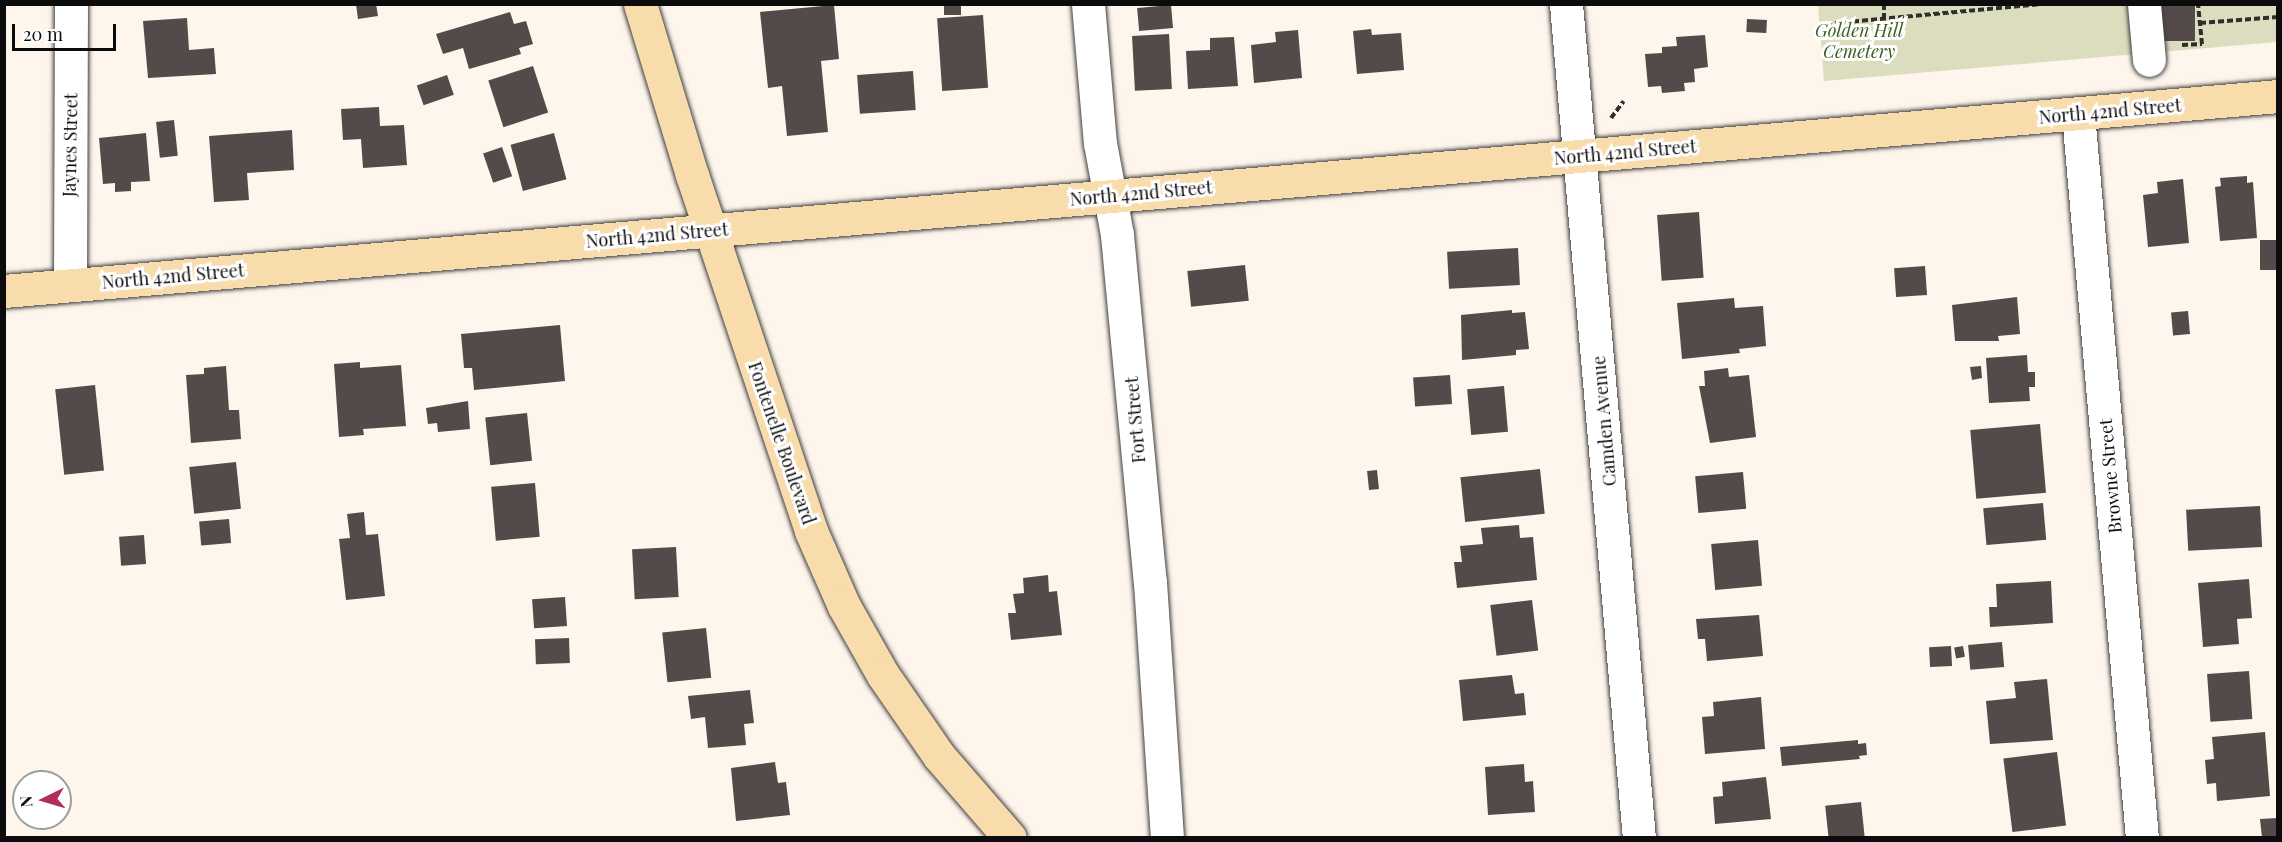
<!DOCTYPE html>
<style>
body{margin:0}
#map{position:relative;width:2282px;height:842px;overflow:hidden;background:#fef5ec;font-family:"Playfair Display",serif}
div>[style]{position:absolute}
.cemetery>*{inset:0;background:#dcddbf}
.building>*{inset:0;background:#544a49;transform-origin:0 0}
.path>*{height:4px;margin-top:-2px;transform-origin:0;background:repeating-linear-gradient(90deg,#2e2e2e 0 6px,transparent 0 9px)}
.roads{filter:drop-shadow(0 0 2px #3f3f3f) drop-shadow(0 0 2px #3f3f3f)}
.minor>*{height:33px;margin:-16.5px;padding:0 16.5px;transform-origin:16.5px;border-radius:16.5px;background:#fff}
.secondary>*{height:33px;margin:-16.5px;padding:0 16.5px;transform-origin:16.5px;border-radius:16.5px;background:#f9dcac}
span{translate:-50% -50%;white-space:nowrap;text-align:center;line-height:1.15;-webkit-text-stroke:6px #fff;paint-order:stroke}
.park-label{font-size:18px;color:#3f5e21;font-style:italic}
.street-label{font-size:18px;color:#0c0c0c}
.frame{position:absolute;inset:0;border:6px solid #0c0c0c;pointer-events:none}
.north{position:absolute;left:12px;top:770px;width:60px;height:60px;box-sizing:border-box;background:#fff;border:2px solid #9e9e9e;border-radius:50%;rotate:265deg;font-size:16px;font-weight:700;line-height:24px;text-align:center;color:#0c0c0c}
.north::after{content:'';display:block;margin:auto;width:21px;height:27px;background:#b12f58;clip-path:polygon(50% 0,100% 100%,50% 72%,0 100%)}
.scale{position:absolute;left:12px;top:24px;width:104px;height:27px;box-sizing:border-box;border:3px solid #0c0c0c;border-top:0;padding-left:8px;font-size:18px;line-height:21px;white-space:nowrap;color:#0c0c0c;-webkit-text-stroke:4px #fff;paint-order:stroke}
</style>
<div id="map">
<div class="cemetery">
<div style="clip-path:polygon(1818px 5px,2277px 5px,2277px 42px,1824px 81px)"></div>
</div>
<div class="building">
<div style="clip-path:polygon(356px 4px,376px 4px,378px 16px,358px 19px)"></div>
<div style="left:944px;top:4px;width:17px;height:11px"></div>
<div style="left:2159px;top:4px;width:36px;height:37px"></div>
<div style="clip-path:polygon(834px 5px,839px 59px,821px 61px,828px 132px,787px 136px,782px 86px,768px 88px,760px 12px)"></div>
<div style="left:1171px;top:5px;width:23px;height:34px;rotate:85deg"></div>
<div style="clip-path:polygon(510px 12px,514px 24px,526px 21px,533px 44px,519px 48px,521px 54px,469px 69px,463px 48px,443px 54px,436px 34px)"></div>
<div style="left:983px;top:15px;width:73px;height:46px;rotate:86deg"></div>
<div style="clip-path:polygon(187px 18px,189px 50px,214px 48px,216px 74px,148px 78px,143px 21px)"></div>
<div style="left:1747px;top:19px;width:20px;height:13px;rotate:3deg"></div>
<div style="clip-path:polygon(1371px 29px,1372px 35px,1401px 33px,1404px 70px,1357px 74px,1353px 31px)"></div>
<div style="clip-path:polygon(1298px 30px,1302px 78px,1254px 83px,1251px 45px,1276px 42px,1275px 32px)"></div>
<div style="left:1169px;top:34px;width:55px;height:37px;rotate:87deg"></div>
<div style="clip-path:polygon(1705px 35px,1708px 67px,1694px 69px,1695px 82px,1684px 83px,1685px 91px,1662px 93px,1661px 86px,1648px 87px,1645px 54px,1662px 53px,1662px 47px,1677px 46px,1676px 37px)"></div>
<div style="clip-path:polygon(1234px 37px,1238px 86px,1188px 89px,1186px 51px,1210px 50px,1210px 38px)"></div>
<div style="left:533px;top:66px;width:49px;height:47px;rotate:72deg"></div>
<div style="left:913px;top:71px;width:39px;height:56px;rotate:86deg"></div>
<div style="left:447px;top:75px;width:21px;height:32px;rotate:71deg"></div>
<div style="clip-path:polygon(379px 107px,380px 126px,404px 125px,407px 165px,363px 168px,361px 139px,343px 140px,341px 109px)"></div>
<div style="left:174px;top:120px;width:36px;height:18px;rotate:84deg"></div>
<div style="clip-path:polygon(292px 130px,294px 170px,247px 173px,249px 200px,214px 202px,209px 136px)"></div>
<div style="clip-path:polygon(146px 133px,150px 181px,131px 182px,131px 191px,115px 192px,115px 183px,103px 184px,99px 138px)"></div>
<div style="left:554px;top:133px;width:48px;height:45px;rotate:75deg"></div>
<div style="left:502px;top:147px;width:31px;height:20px;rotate:71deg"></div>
<div style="clip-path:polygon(2247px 176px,2247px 183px,2253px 182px,2257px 238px,2220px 241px,2215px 187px,2221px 186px,2220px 178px)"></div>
<div style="clip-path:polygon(2183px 179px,2189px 243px,2148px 247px,2143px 195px,2158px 193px,2157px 182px)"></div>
<div style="left:1699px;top:212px;width:66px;height:42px;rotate:86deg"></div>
<div style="left:2278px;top:240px;width:30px;height:18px;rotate:90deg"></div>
<div style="left:1518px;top:248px;width:37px;height:71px;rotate:87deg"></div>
<div style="left:1245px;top:265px;width:36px;height:58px;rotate:84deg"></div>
<div style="left:1925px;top:266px;width:29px;height:31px;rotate:86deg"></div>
<div style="clip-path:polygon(2017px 297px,2020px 334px,1998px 336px,1999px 341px,1955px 341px,1952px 305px)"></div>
<div style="clip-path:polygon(1734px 298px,1735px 308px,1763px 306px,1766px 346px,1739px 349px,1740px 353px,1682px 359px,1677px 303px)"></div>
<div style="clip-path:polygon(1512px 310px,1512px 313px,1525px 312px,1529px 349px,1516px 350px,1516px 355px,1462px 360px,1461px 315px)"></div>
<div style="left:2188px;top:311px;width:23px;height:17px;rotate:85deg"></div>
<div style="clip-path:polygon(560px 325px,565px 381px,474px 390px,472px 368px,464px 368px,461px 334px)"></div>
<div style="clip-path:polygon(2027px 355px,2028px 372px,2035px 372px,2035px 387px,2029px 387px,2030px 401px,1989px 403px,1986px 358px)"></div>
<div style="clip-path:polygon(360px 362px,360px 368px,401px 365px,406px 426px,363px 429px,364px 435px,339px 437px,334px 364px)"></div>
<div style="clip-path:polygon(226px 366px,229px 410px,239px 410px,241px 439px,191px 443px,186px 375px,204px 374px,204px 368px)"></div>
<div style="clip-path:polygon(1981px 366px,1982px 378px,1972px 380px,1970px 367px)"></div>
<div style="clip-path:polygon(1728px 368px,1729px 377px,1749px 375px,1756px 437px,1710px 443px,1699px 386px,1705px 386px,1704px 371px)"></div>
<div style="left:1450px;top:375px;width:29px;height:37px;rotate:86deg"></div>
<div style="left:95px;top:385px;width:86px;height:40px;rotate:84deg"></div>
<div style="left:1504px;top:386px;width:46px;height:37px;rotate:85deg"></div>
<div style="clip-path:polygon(468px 401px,470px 429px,438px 432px,437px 423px,428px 424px,426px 408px)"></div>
<div style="left:527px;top:413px;width:48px;height:42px;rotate:84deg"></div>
<div style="left:2040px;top:424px;width:69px;height:70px;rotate:85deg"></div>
<div style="left:236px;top:462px;width:47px;height:47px;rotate:84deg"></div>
<div style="left:1540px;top:469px;width:45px;height:80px;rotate:84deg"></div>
<div style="left:1377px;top:470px;width:19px;height:10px;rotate:84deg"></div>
<div style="left:1743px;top:472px;width:37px;height:48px;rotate:85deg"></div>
<div style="left:535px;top:483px;width:54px;height:44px;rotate:85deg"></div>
<div style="left:2043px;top:503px;width:37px;height:60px;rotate:85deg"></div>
<div style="left:2260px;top:506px;width:41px;height:74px;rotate:87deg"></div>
<div style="clip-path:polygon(364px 512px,366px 535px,378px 534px,385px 596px,346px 600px,339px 539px,350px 538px,347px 514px)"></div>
<div style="left:229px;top:519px;width:24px;height:30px;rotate:85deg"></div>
<div style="clip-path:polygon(1519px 525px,1520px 538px,1533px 537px,1537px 580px,1457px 588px,1454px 562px,1462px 562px,1460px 546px,1483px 544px,1481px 528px)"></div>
<div style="left:144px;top:535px;width:29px;height:25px;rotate:86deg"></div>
<div style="left:1758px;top:540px;width:46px;height:47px;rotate:85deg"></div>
<div style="left:676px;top:547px;width:50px;height:44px;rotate:87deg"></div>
<div style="clip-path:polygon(1048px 575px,1049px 592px,1057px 591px,1062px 635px,1011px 640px,1008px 613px,1016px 613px,1013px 594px,1024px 593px,1023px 578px)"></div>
<div style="clip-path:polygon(2249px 579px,2252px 618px,2237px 619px,2239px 644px,2203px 647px,2198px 583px)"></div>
<div style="clip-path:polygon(2051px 581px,2053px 623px,1990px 627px,1989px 607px,1997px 607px,1996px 584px)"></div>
<div style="left:565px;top:597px;width:29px;height:33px;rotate:86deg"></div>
<div style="left:1532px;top:600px;width:51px;height:42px;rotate:83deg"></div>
<div style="clip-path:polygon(1759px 615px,1763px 656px,1707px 661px,1705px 639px,1698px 639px,1696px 619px)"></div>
<div style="left:706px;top:628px;width:50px;height:44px;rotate:84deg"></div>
<div style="left:569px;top:638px;width:25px;height:34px;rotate:88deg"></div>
<div style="left:2002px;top:642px;width:25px;height:34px;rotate:85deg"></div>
<div style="left:1951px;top:646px;width:20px;height:22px;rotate:87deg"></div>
<div style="left:1963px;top:646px;width:11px;height:9px;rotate:80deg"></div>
<div style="left:2249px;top:671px;width:48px;height:42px;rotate:86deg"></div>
<div style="clip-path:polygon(1512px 675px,1515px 694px,1524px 693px,1526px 715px,1463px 721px,1459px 680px)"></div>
<div style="clip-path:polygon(2047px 679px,2053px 740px,1990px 744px,1986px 701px,2016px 698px,2014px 682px)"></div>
<div style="clip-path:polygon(750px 690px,754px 723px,744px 724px,746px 745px,708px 748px,705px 717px,691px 719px,688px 696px)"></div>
<div style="clip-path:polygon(1761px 697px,1765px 749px,1705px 754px,1702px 717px,1714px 716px,1713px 702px)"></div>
<div style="clip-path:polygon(2265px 732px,2270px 796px,2217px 801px,2216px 783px,2207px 784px,2205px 760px,2214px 759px,2212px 737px)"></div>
<div style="clip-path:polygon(1858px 740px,1858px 744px,1866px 743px,1867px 755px,1859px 756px,1860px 759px,1782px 766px,1780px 747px)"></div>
<div style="left:2057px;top:752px;width:74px;height:54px;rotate:83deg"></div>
<div style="clip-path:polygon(775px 762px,778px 783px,786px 782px,790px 815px,736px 821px,731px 768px)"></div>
<div style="clip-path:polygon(1524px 764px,1525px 782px,1533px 781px,1535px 812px,1488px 815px,1485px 767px)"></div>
<div style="clip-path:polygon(1766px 777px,1771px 819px,1715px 824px,1713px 797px,1723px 796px,1722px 782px)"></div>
<div style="left:1861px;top:802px;width:36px;height:36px;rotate:84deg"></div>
<div style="clip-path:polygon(2278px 818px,2278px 838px,2262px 838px,2260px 819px)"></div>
</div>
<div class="path">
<div style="left:1884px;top:4px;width:15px;rotate:90deg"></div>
<div style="left:2200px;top:23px;width:78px;rotate:-4.4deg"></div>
<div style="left:1826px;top:24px;width:218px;rotate:-5.3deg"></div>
<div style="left:2182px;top:45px;width:20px;rotate:-3deg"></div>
<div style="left:2202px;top:44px;width:40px;rotate:-95.7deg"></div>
<div style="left:1611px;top:118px;width:21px;rotate:-53deg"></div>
</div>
<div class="roads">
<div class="minor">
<div style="left:1088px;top:4px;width:140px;rotate:85.1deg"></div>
<div style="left:1100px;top:143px;width:94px;rotate:79.5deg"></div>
<div style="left:1117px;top:235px;width:349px;rotate:84.6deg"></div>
<div style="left:1150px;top:582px;width:257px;rotate:86.2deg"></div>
<div style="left:1566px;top:4px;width:837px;rotate:85deg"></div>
<div style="left:2144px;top:4px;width:56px;rotate:84.9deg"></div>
<div style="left:2078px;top:114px;width:727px;rotate:84.95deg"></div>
<div style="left:70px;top:285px;width:281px;rotate:-89.8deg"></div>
</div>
<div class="secondary">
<div style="left:640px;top:4px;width:179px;rotate:73.1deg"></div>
<div style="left:692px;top:175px;width:375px;rotate:71.5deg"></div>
<div style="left:811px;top:531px;width:82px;rotate:66.3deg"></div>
<div style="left:844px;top:606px;width:79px;rotate:60.5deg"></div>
<div style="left:883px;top:675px;width:98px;rotate:55.3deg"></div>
<div style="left:939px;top:756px;width:108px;rotate:49.1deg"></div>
<div style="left:4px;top:291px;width:2282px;rotate:-4.9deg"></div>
</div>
</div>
<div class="park-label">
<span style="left:1859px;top:41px">Golden Hill<br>Cemetery</span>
</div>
<div class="street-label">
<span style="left:2110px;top:111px;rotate:-5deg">North 42nd Street</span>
<span style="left:70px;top:145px;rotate:-89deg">Jaynes Street</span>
<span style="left:1625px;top:152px;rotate:-5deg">North 42nd Street</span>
<span style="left:1141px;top:193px;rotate:-5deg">North 42nd Street</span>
<span style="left:657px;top:235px;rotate:-5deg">North 42nd Street</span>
<span style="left:173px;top:276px;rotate:-5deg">North 42nd Street</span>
<span style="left:1135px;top:420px;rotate:-95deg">Fort Street</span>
<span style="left:1604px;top:421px;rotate:-95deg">Camden Avenue</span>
<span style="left:782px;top:443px;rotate:71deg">Fontenelle Boulevard</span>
<span style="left:2110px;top:476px;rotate:-95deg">Browne Street</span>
</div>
<div class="frame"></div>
<div class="north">N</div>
<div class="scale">20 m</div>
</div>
